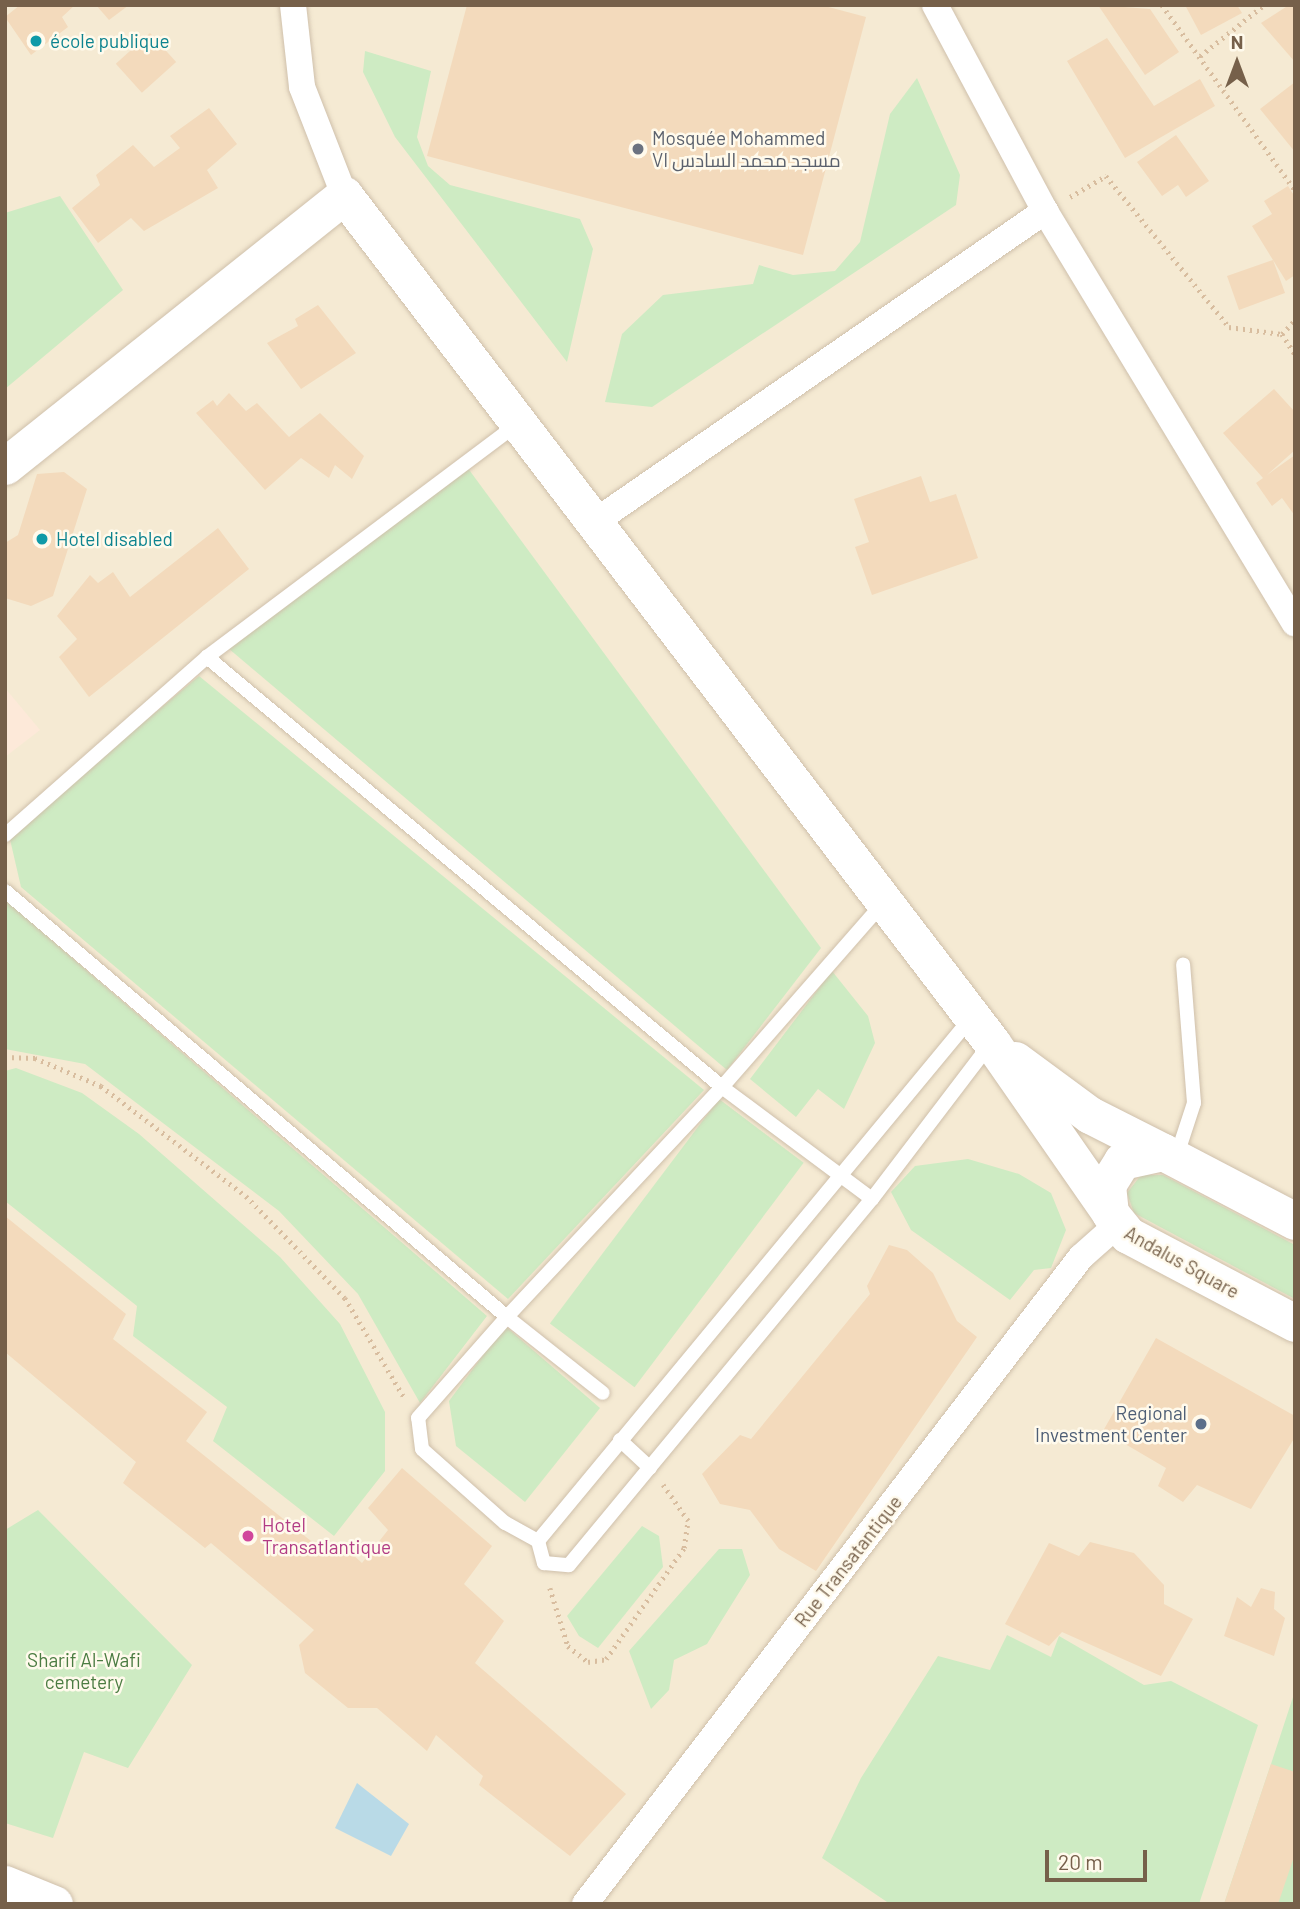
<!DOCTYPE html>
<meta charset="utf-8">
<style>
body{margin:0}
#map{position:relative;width:1300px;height:1909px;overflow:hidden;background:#fdf7e5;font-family:Barlow,Cairo,sans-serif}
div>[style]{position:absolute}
.residential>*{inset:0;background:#f5ead3;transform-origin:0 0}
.commercial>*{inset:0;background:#fde9d9}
.green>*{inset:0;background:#ceebc3;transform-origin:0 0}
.water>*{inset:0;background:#b9dae7}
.building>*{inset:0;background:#f3dabc;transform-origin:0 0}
.path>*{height:4.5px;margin-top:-2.25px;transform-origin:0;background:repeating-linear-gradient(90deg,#d8bd9f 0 2px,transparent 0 7px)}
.roads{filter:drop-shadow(0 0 2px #cfc0ab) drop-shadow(0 0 2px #cfc0ab)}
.lane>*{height:14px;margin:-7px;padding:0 7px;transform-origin:7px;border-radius:7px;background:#fff}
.street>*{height:26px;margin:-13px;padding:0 13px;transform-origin:13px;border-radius:13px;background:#fff}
.secondary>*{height:37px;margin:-18.5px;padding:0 18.5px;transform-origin:18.5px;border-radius:18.5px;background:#fff}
.dots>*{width:19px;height:19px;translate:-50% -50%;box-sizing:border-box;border:4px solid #fffaec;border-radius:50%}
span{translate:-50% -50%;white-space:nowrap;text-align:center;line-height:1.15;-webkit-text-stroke:5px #fffaec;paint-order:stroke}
.culture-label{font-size:19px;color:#0d838f}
.left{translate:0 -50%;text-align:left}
.worship-label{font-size:19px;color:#5b616d}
.street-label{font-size:19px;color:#76604a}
.service-label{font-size:19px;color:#4e5e75}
.right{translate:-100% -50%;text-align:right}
.hotel-label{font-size:19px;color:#b23c85}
.park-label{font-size:19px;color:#4b7c42}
.frame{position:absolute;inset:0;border:7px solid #76604a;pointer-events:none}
.north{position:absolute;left:1202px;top:28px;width:70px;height:70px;-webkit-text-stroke:5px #fffaec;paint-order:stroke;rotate:0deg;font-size:19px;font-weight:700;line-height:28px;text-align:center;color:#76604a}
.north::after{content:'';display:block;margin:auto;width:24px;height:32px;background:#76604a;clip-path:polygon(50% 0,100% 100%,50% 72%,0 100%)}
.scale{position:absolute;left:1045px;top:1850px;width:102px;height:32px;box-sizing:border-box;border:4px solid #76604a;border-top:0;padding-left:9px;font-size:21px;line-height:24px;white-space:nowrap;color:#76604a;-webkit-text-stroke:5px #fffaec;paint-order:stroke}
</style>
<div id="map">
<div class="residential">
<div style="left:5px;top:5px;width:1290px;height:1899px"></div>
</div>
<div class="commercial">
<div style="clip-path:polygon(5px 688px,40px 730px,5px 757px)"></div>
</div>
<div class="green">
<div style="clip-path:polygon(365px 51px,431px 71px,417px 137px,428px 166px,450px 185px,580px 219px,593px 249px,567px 362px,395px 137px,363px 72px)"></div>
<div style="clip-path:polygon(917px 78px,960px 175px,956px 205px,652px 407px,605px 402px,622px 334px,663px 295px,753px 284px,759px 265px,793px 275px,835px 271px,860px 242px,890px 114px)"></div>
<div style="clip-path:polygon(60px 196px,123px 290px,5px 389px,5px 213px)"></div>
<div style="clip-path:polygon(467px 467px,821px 948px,727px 1070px,228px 648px)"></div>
<div style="clip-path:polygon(199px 676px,704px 1090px,508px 1299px,21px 887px,9px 835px)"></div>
<div style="clip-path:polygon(5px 900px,487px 1316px,420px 1403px,358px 1294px,279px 1211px,85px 1064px,5px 1049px)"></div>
<div style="clip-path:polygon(832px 971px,868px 1016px,875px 1043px,844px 1109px,818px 1089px,796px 1117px,750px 1079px)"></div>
<div style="clip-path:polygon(16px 1068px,82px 1093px,139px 1134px,280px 1257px,340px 1324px,385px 1412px,385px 1471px,334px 1536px,213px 1441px,227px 1407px,133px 1336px,137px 1306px,5px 1201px,5px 1071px)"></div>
<div style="left:719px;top:1099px;width:106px;height:281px;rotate:37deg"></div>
<div style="clip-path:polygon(968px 1159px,1019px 1174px,1051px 1193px,1066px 1230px,1051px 1268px,1034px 1270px,1010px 1300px,911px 1230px,891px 1192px,915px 1166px)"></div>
<div style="clip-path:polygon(1141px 1175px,1163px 1175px,1295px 1245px,1295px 1299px,1134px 1213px,1127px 1193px)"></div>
<div style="clip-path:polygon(505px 1326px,600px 1408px,525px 1502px,456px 1446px,449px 1401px)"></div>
<div style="clip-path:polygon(38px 1510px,192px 1665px,128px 1768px,84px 1752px,53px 1838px,5px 1823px,5px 1530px)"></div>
<div style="clip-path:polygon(642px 1526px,659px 1536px,663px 1567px,598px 1648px,579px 1636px,567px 1616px)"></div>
<div style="clip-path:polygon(719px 1549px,742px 1549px,750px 1575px,707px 1644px,674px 1660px,669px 1690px,651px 1709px,629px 1651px)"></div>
<div style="clip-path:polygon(1007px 1635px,1051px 1657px,1059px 1636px,1144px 1685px,1171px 1681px,1258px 1725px,1199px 1904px,890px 1904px,822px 1858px,861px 1778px,938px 1656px,990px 1670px)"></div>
<div style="clip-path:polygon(1295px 1691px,1295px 1904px,1224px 1904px,1271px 1764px)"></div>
</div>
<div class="water">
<div style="clip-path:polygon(357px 1783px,409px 1824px,391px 1856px,335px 1828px)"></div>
</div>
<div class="building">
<div style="clip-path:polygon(20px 5px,75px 5px,62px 17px,68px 27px,31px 55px,5px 17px)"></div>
<div style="clip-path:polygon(96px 5px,129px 5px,109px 20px)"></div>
<div style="clip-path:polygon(467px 5px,821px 5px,866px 17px,803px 255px,427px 156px)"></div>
<div style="clip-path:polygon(1098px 5px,1150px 9px,1179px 52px,1145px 75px)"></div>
<div style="clip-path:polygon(1185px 5px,1237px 5px,1242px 13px,1201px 35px)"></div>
<div style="clip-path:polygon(1289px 5px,1295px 5px,1295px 62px,1261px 23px)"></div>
<div style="left:150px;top:33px;width:39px;height:46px;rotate:48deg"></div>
<div style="clip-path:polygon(1107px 38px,1154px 106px,1200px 79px,1215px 106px,1125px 158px,1067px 61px)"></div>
<div style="clip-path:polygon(1295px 82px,1295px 152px,1260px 109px)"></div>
<div style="clip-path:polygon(209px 108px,237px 144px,207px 170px,218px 188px,144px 231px,131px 218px,98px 243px,72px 208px,100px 185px,96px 175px,133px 145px,154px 167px,180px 148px,170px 136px)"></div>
<div style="clip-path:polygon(1176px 135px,1209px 181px,1186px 197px,1178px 185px,1162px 196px,1137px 162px)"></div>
<div style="clip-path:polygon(1288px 186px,1295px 197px,1295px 275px,1286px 281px,1273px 260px,1285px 293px,1239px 310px,1227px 276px,1273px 260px,1252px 226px,1272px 214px,1264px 201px)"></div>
<div style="clip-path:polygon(318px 305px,356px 353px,301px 389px,267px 343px,298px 326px,295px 319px)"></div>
<div style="clip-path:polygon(1274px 389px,1295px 412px,1295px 450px,1267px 475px,1295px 455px,1295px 516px,1282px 498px,1272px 506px,1256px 483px,1263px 478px,1223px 433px)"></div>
<div style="clip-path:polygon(229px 393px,246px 411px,257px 403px,289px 437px,320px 413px,364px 456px,352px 479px,335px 465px,329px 478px,301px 458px,265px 490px,196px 413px,213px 400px,217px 406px)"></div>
<div style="clip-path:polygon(64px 472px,87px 489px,53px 596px,31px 606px,5px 598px,5px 543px,18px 535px,37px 474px)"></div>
<div style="clip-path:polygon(921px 476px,930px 502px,956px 494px,978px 558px,872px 595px,855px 547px,869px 542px,854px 499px)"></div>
<div style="clip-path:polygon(218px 528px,249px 569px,89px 697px,59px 657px,77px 639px,57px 616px,90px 575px,98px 583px,113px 572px,130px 597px)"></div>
<div style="clip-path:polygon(5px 1216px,126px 1314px,113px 1339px,207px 1412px,186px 1441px,331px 1557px,341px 1544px,362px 1563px,388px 1530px,368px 1508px,402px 1468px,492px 1546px,464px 1584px,504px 1621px,475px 1663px,626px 1794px,570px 1856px,479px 1785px,483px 1776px,436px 1735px,427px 1751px,377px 1708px,348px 1708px,305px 1673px,299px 1645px,314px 1630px,211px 1543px,205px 1548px,123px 1483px,136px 1462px,5px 1352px)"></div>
<div style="clip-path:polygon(889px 1245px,907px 1250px,933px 1273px,957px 1321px,977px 1337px,816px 1571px,779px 1549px,750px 1510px,720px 1504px,702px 1474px,740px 1435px,751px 1439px,870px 1294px,867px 1286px)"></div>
<div style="clip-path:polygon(1156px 1338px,1295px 1416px,1295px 1437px,1251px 1509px,1197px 1485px,1183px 1502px,1158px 1486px,1166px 1468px,1103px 1431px)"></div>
<div style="clip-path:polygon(1090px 1542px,1134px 1553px,1164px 1585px,1164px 1604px,1193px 1619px,1161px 1676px,1062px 1632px,1049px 1646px,1005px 1624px,1049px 1543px,1079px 1556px)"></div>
<div style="clip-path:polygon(1261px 1588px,1275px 1592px,1274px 1609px,1285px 1618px,1274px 1656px,1224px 1636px,1237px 1597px,1251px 1607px)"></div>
<div style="clip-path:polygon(1271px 1764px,1295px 1772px,1295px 1854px,1278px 1904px,1224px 1904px)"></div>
</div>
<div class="path">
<div style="left:1162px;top:5px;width:228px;rotate:54.3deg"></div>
<div style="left:1200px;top:56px;width:82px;rotate:-38.6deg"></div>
<div style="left:1070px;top:197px;width:42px;rotate:-30.3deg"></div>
<div style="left:1106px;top:176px;width:195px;rotate:50.8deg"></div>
<div style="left:1229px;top:327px;width:53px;rotate:7.5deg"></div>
<div style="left:1282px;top:334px;width:24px;rotate:57deg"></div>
<div style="left:1282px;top:334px;width:19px;rotate:-47deg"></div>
<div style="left:5px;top:1057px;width:30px;rotate:2deg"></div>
<div style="left:35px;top:1058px;width:72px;rotate:23deg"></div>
<div style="left:101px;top:1086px;width:182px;rotate:37.2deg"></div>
<div style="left:246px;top:1196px;width:142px;rotate:45.9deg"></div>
<div style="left:345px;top:1298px;width:115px;rotate:59.2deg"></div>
<div style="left:550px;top:1588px;width:61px;rotate:72.8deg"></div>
<div style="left:568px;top:1646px;width:26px;rotate:39deg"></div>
<div style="left:588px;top:1662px;width:18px;rotate:-9deg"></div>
<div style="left:606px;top:1659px;width:136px;rotate:-54.9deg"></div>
<div style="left:684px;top:1548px;width:27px;rotate:-82deg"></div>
<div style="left:688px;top:1521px;width:44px;rotate:-124.8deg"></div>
</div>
<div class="roads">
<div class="lane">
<div style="left:207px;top:657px;width:390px;rotate:-36.9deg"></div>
<div style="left:5px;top:835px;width:269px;rotate:-41.4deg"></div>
<div style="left:207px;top:657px;width:671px;rotate:39.86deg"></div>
<div style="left:722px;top:1087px;width:315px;rotate:133.1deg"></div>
<div style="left:507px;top:1317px;width:658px;rotate:-139.68deg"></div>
<div style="left:971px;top:1018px;width:679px;rotate:129.62deg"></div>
<div style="left:538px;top:1541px;width:23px;rotate:75deg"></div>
<div style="left:544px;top:1563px;width:25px;rotate:5deg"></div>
<div style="left:569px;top:1565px;width:475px;rotate:-50.4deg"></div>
<div style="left:872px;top:1199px;width:196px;rotate:-52.7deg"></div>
<div style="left:1176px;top:1158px;width:58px;rotate:-71.9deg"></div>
<div style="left:1194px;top:1103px;width:139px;rotate:-94.5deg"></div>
<div style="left:872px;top:1199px;width:187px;rotate:-143.3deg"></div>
<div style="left:722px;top:1087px;width:246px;rotate:-48.8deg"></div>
<div style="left:620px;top:1440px;width:41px;rotate:43deg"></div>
<div style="left:538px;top:1541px;width:38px;rotate:-151deg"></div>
<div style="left:505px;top:1523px;width:111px;rotate:-138.3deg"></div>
<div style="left:422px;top:1449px;width:31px;rotate:-97deg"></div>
<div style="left:418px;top:1418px;width:135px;rotate:-48.6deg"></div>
<div style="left:507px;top:1317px;width:122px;rotate:38.4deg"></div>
</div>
<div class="street">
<div style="left:293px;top:5px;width:82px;rotate:83.7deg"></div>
<div style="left:302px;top:87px;width:116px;rotate:68.7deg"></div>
<div style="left:935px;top:5px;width:234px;rotate:61.9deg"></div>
<div style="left:1045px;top:211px;width:482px;rotate:58.8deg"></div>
<div style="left:596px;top:521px;width:546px;rotate:-34.62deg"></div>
<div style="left:585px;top:1904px;width:815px;rotate:-52.53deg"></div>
<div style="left:1081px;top:1257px;width:48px;rotate:-41.6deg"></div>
</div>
<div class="secondary">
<div style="left:5px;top:466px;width:434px;rotate:-38.6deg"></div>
<div style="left:344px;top:195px;width:1067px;rotate:52.61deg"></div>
<div style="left:992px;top:1043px;width:207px;rotate:55.2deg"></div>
<div style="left:1015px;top:1060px;width:93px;rotate:36.3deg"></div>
<div style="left:1090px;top:1115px;width:82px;rotate:26.9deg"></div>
<div style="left:1295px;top:1221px;width:149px;rotate:-152.4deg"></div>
<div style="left:1163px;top:1152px;width:42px;rotate:167.6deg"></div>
<div style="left:1122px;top:1161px;width:28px;rotate:122deg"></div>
<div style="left:1107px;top:1185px;width:28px;rotate:84deg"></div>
<div style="left:1110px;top:1213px;width:28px;rotate:51deg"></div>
<div style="left:1128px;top:1235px;width:189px;rotate:27.8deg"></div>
<div style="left:5px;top:1884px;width:53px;rotate:22.2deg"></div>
</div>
</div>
<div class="dots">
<div style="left:36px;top:41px;background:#0f9aa8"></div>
<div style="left:638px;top:149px;background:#6b7280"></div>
<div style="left:42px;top:539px;background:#0f9aa8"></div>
<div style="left:1201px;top:1424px;background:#5c6f8a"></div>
<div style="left:248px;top:1536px;background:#d1479c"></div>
</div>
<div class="culture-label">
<span class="left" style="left:50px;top:41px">école publique</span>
<span class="left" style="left:56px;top:539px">Hotel disabled</span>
</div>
<div class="worship-label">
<span class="left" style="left:652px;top:149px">Mosquée Mohammed<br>VI مسجد محمد السادس</span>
</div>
<div class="street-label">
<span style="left:1182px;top:1262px;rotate:29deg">Andalus Square</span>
<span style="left:848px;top:1561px;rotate:-52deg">Rue Transatantique</span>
</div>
<div class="service-label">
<span class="right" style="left:1187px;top:1424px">Regional<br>Investment Center</span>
</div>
<div class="hotel-label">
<span class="left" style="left:262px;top:1536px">Hotel<br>Transatlantique</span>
</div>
<div class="park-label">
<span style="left:84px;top:1671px">Sharif Al-Wafi<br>cemetery</span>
</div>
<div class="frame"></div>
<div class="north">N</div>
<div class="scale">20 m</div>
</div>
